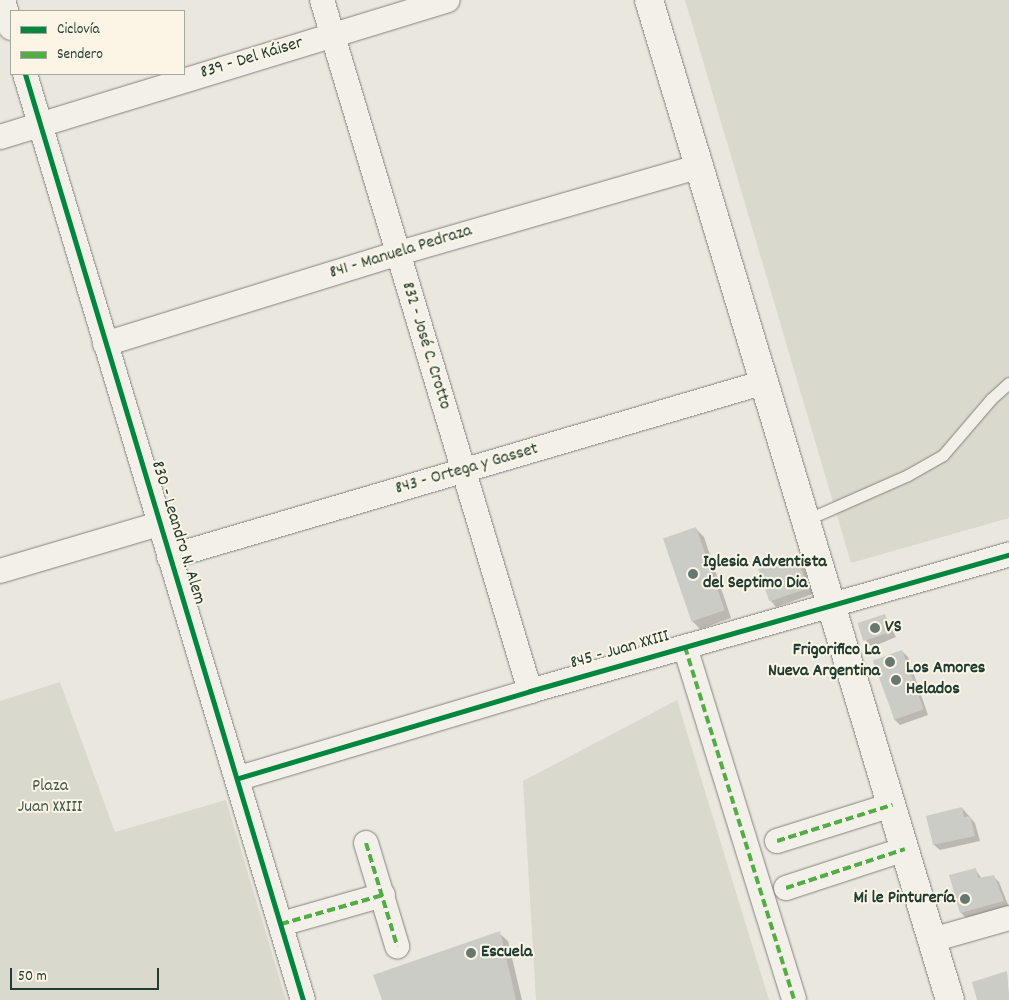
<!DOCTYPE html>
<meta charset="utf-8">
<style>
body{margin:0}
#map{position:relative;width:1009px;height:1000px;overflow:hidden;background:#eae7df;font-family:Dekko,sans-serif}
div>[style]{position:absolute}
.green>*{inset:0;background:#dad9cd}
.shadow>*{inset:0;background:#0003}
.building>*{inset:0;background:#ccccc6;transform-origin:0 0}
.roads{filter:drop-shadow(0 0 1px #80847f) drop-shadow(0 0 1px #80847f)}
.service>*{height:11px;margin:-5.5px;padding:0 5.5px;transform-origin:5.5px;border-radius:5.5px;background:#f3f0ea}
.minor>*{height:24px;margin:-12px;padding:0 12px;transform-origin:12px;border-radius:12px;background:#f3f0ea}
.secondary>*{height:28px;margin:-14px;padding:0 14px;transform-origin:14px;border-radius:14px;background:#f3f0ea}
.quiet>*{height:4px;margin-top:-2px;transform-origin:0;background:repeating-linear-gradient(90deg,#52ad45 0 8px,transparent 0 12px)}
.cycleway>*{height:5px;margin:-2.5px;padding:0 2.5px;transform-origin:2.5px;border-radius:2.5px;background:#00873e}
.dots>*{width:14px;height:14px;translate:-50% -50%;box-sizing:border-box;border:2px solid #fcf5e5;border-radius:50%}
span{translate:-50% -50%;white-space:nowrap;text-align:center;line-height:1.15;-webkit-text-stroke:4px #fcf5e5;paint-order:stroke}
.street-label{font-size:18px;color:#1f3d34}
.poi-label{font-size:18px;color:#1f3d34;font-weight:700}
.left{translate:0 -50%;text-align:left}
.right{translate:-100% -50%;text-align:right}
.park-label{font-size:18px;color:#425a50}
.legend{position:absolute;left:10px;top:10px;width:175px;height:65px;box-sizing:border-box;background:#fcf5e5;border:1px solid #a4ab9e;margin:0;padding:6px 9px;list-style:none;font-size:15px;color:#1f3d34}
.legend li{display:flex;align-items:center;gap:10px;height:25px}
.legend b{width:25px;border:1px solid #a4ab9e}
.scale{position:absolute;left:10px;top:968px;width:149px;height:22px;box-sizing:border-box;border:2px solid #1f3d34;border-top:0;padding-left:6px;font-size:15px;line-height:18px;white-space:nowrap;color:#1f3d34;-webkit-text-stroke:4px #fcf5e5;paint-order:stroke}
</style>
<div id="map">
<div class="green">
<div style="clip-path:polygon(685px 0,1009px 0,1009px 518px,851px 563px)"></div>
<div style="clip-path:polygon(60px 682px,115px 832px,226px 800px,286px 1000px,0 1000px,0 701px)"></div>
<div style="clip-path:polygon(677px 700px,769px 1000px,536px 1000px,523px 781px)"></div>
</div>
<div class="shadow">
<div style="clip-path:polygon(696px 529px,704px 537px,731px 618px,700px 629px,691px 620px)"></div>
<div style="clip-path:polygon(796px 558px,802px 563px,813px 594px,776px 607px,771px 601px)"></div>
<div style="clip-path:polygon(885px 616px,896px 637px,872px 647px,866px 641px)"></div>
<div style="clip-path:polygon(902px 651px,908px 657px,928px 715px,900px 725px,894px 719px)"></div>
<div style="clip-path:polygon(962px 808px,975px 823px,980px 841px,940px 850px,934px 845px,928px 816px)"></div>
<div style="clip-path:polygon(975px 869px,982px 879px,993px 876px,999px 882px,1009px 907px,966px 918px,961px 913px)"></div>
<div style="clip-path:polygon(499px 933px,508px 941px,522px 1000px,383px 1000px)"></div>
<div style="clip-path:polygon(1007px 973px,1009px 1000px,979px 1000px)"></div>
</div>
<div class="building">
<div style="left:696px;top:527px;width:88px;height:35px;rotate:71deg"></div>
<div style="left:797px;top:556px;width:34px;height:41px;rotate:71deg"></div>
<div style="left:885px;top:614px;width:19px;height:29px;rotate:72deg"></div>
<div style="left:902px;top:650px;width:63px;height:31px;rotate:70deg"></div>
<div style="clip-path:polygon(962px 807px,964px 817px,970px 816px,975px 836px,933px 845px,926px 816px)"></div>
<div style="clip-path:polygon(976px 868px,978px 878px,994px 875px,1004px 901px,960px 913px,949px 875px)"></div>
<div style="clip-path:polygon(500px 931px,516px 1000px,382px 1000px,373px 975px)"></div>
<div style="clip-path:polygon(1007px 971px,1009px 1000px,977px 1000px,972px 982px)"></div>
</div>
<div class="roads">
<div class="service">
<div style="left:806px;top:520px;width:111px;rotate:-23.8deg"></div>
<div style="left:908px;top:475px;width:40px;rotate:-29.7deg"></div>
<div style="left:943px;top:455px;width:74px;rotate:-49.4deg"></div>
<div style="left:991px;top:399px;width:24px;rotate:-42deg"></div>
</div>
<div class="minor">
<div style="left:3px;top:0;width:29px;rotate:74deg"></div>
<div style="left:322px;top:0;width:722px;rotate:73.25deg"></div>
<div style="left:25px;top:74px;width:967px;rotate:73.29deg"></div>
<div style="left:0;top:137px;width:468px;rotate:-17deg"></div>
<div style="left:105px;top:344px;width:305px;rotate:-17.2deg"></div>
<div style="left:396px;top:254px;width:314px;rotate:-16.1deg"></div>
<div style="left:169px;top:557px;width:621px;rotate:-16.36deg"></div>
<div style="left:0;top:571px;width:166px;rotate:-16.5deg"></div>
<div style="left:685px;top:647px;width:369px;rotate:72.8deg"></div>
<div style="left:239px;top:778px;width:304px;rotate:-16.6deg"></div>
<div style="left:530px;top:691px;width:498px;rotate:-15.9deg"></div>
<div style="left:777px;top:841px;width:121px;rotate:-17.4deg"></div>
<div style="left:366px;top:843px;width:108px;rotate:73.2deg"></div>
<div style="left:786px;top:888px;width:125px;rotate:-18.1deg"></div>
<div style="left:281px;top:924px;width:106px;rotate:-15.9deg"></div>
<div style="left:932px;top:940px;width:80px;rotate:-15.9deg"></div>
</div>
<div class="secondary">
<div style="left:649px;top:0;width:1044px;rotate:73.25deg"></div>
</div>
</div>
<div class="quiet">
<div style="left:685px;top:647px;width:369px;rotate:72.8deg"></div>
<div style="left:777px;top:841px;width:121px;rotate:-17.4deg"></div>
<div style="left:366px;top:843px;width:108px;rotate:73.2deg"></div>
<div style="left:786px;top:888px;width:125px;rotate:-18.1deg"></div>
<div style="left:281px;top:924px;width:106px;rotate:-15.9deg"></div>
</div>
<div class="cycleway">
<div style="left:25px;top:74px;width:967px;rotate:73.29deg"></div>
<div style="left:239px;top:778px;width:304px;rotate:-16.6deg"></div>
<div style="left:530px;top:691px;width:498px;rotate:-15.9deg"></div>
</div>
<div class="dots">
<div style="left:693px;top:574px;background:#667870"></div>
<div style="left:875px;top:628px;background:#667870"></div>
<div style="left:890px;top:662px;background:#667870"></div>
<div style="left:896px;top:680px;background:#667870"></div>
<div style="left:965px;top:899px;background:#667870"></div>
<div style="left:471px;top:953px;background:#667870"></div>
</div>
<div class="street-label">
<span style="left:252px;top:59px;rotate:-17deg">839 - Del Káiser</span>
<span style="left:401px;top:253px;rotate:-17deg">841 - Manuela Pedraza</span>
<span style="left:425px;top:346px;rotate:73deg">832 - José C. Crotto</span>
<span style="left:467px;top:470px;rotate:-16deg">843 - Ortega y Gasset</span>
<span style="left:177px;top:533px;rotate:73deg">830 - Leandro N. Alem</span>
<span style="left:620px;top:651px;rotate:-16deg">845 - Juan XXIII</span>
</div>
<div class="poi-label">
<span class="left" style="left:703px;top:574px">Iglesia Adventista<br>del Septimo Dia</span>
<span class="left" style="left:885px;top:628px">VS</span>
<span class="right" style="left:880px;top:662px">Frigorifico La<br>Nueva Argentina</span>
<span class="left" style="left:906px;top:680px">Los Amores<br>Helados</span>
<span class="right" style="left:955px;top:899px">Mi le Pinturería</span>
<span class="left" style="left:481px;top:953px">Escuela</span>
</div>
<div class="park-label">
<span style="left:50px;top:798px">Plaza<br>Juan XXIII</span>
</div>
<ul class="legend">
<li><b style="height:6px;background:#00873e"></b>Ciclovía</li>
<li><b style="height:6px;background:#52ad45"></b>Sendero</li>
</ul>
<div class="scale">50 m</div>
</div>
